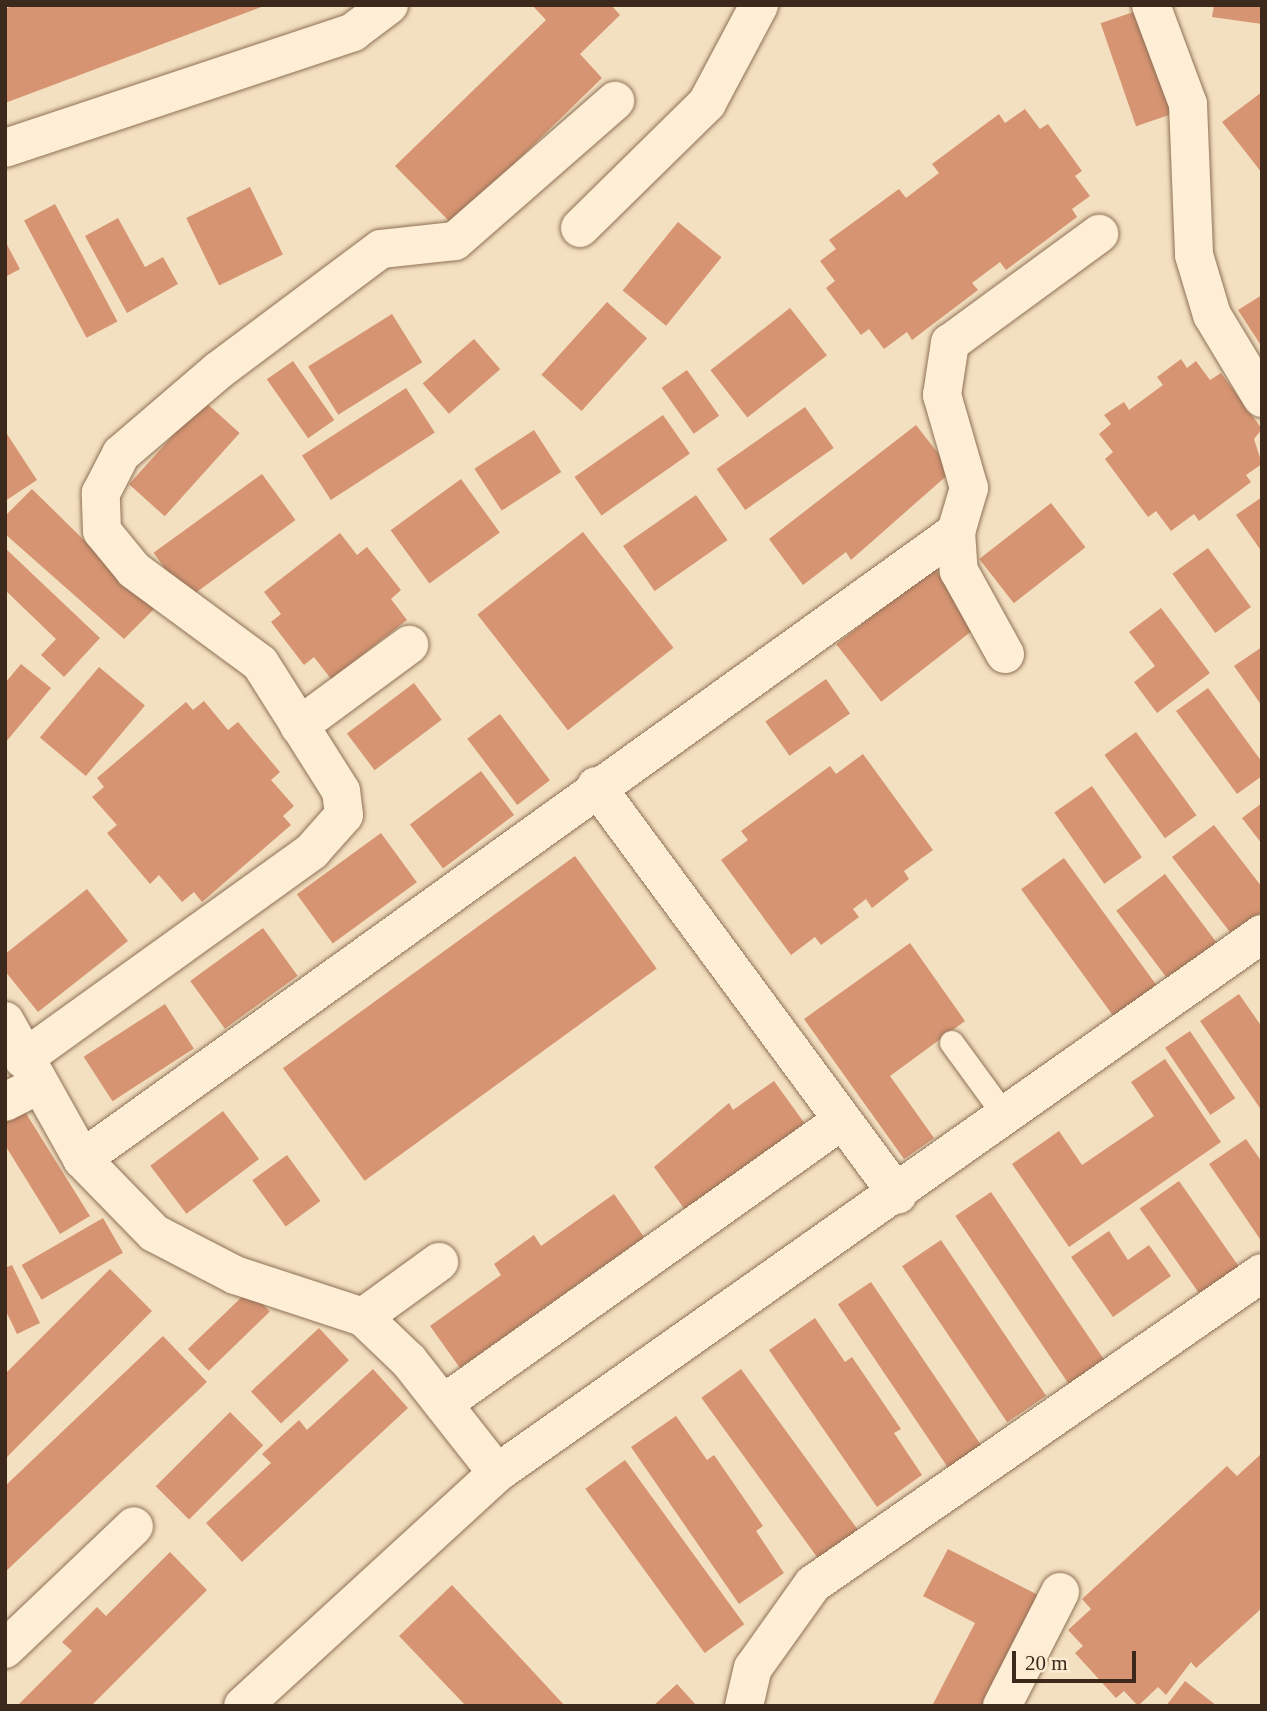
<!DOCTYPE html>
<style>
body{margin:0}
#map{position:relative;width:1267px;height:1711px;overflow:hidden;background:#f3e0c0;font-family:Georgia,serif}
div>[style]{position:absolute}
.building>*{inset:0;background:#d69472;transform-origin:0 0}
.roads{filter:drop-shadow(0 0 2px #8f7056) drop-shadow(0 0 2px #8f7056)}
.lane>*{height:24px;margin:-12px;padding:0 12px;transform-origin:12px;border-radius:12px;background:#fdeed5}
.street>*{height:38px;margin:-19px;padding:0 19px;transform-origin:19px;border-radius:19px;background:#fdeed5}
.secondary>*{height:38px;margin:-19px;padding:0 19px;transform-origin:19px;border-radius:19px;background:#fdeed5}
span{translate:-50% -50%;white-space:nowrap;text-align:center;line-height:1.15;-webkit-text-stroke:6px #faebd1;paint-order:stroke}
.frame{position:absolute;inset:0;border:7px solid #3d291c;pointer-events:none}
.scale{position:absolute;left:1012px;top:1651px;width:124px;height:32px;box-sizing:border-box;border:4px solid #3d291c;border-top:0;padding-left:9px;font-size:21px;line-height:24px;white-space:nowrap;color:#3d291c;-webkit-text-stroke:5px #faebd1;paint-order:stroke}
</style>
<div id="map">
<div class="building">
<div style="clip-path:polygon(14px 5px,264px 5px,264px 6px,5px 103px,5px 9px)"></div>
<div style="clip-path:polygon(532px 5px,611px 5px,620px 15px,580px 54px,602px 78px,452px 224px,395px 166px,546px 20px)"></div>
<div style="clip-path:polygon(1214px 5px,1262px 5px,1262px 24px,1212px 17px)"></div>
<div style="left:1145px;top:8px;width:109px;height:47px;rotate:71deg"></div>
<div style="clip-path:polygon(1262px 92px,1262px 173px,1222px 122px)"></div>
<div style="clip-path:polygon(1025px 109px,1040px 129px,1048px 124px,1082px 171px,1075px 176px,1090px 196px,1072px 209px,1077px 217px,1006px 270px,1000px 262px,972px 283px,978px 290px,912px 340px,907px 332px,884px 349px,869px 329px,861px 335px,826px 288px,835px 281px,820px 261px,836px 249px,829px 240px,899px 189px,906px 198px,939px 173px,932px 164px,999px 114px,1005px 123px)"></div>
<div style="left:250px;top:187px;width:75px;height:71px;rotate:64deg"></div>
<div style="left:55px;top:204px;width:133px;height:35px;rotate:62deg"></div>
<div style="clip-path:polygon(118px 218px,145px 267px,163px 257px,178px 284px,127px 313px,85px 236px)"></div>
<div style="left:678px;top:222px;width:56px;height:88px;rotate:39deg"></div>
<div style="clip-path:polygon(5px 241px,20px 269px,5px 277px)"></div>
<div style="clip-path:polygon(1262px 295px,1262px 347px,1238px 310px)"></div>
<div style="left:607px;top:302px;width:54px;height:98px;rotate:42deg"></div>
<div style="left:790px;top:308px;width:60px;height:101px;rotate:52deg"></div>
<div style="left:392px;top:314px;width:57px;height:99px;rotate:58deg"></div>
<div style="left:474px;top:339px;width:40px;height:68px;rotate:49deg"></div>
<div style="clip-path:polygon(1181px 359px,1187px 368px,1196px 361px,1210px 380px,1221px 373px,1262px 429px,1254px 439px,1262px 464px,1246px 475px,1251px 482px,1199px 521px,1194px 514px,1171px 531px,1156px 511px,1148px 517px,1105px 459px,1113px 452px,1099px 434px,1111px 424px,1104px 415px,1124px 402px,1129px 410px,1163px 385px,1157px 377px)"></div>
<div style="left:293px;top:361px;width:72px;height:32px;rotate:55deg"></div>
<div style="left:687px;top:370px;width:56px;height:31px;rotate:55deg"></div>
<div style="left:406px;top:388px;width:53px;height:124px;rotate:57deg"></div>
<div style="left:204px;top:401px;width:48px;height:112px;rotate:42deg"></div>
<div style="left:805px;top:407px;width:50px;height:108px;rotate:55deg"></div>
<div style="left:663px;top:415px;width:47px;height:108px;rotate:55deg"></div>
<div style="clip-path:polygon(916px 425px,952px 471px,851px 560px,846px 552px,803px 585px,769px 539px)"></div>
<div style="left:534px;top:430px;width:50px;height:71px;rotate:57deg"></div>
<div style="clip-path:polygon(5px 431px,37px 480px,5px 501px)"></div>
<div style="left:262px;top:474px;width:57px;height:134px;rotate:54deg"></div>
<div style="left:461px;top:479px;width:66px;height:87px;rotate:54deg"></div>
<div style="clip-path:polygon(32px 489px,154px 609px,124px 639px,5px 534px,5px 516px)"></div>
<div style="left:696px;top:495px;width:55px;height:89px;rotate:55deg"></div>
<div style="clip-path:polygon(1262px 497px,1262px 552px,1236px 515px)"></div>
<div style="left:1051px;top:503px;width:56px;height:91px;rotate:52deg"></div>
<div style="left:583px;top:532px;width:147px;height:134px;rotate:52deg"></div>
<div style="clip-path:polygon(340px 533px,357px 555px,367px 547px,401px 590px,391px 599px,407px 620px,331px 679px,314px 657px,304px 665px,271px 622px,281px 614px,264px 592px)"></div>
<div style="clip-path:polygon(5px 548px,100px 638px,64px 677px,41px 655px,56px 639px,5px 590px)"></div>
<div style="left:1208px;top:548px;width:73px;height:44px;rotate:54deg"></div>
<div style="left:934px;top:568px;width:73px;height:124px;rotate:52deg"></div>
<div style="clip-path:polygon(1161px 608px,1210px 673px,1157px 713px,1134px 682px,1155px 666px,1129px 632px)"></div>
<div style="clip-path:polygon(1262px 647px,1262px 706px,1234px 666px)"></div>
<div style="clip-path:polygon(21px 664px,51px 688px,5px 743px,5px 683px)"></div>
<div style="left:99px;top:667px;width:60px;height:92px;rotate:40deg"></div>
<div style="left:826px;top:679px;width:42px;height:74px;rotate:55deg"></div>
<div style="left:414px;top:683px;width:46px;height:84px;rotate:53deg"></div>
<div style="clip-path:polygon(1208px 688px,1262px 762px,1262px 776px,1237px 794px,1176px 711px)"></div>
<div style="clip-path:polygon(204px 701px,228px 730px,238px 722px,280px 772px,271px 780px,294px 806px,283px 816px,291px 825px,202px 902px,194px 892px,182px 902px,159px 875px,150px 884px,107px 833px,117px 825px,92px 797px,104px 787px,97px 778px,186px 702px,193px 710px)"></div>
<div style="left:500px;top:714px;width:83px;height:41px;rotate:53deg"></div>
<div style="left:1136px;top:732px;width:103px;height:39px;rotate:54deg"></div>
<div style="clip-path:polygon(863px 754px,933px 850px,904px 871px,909px 879px,872px 908px,866px 899px,853px 909px,859px 917px,821px 945px,815px 937px,791px 955px,721px 860px,748px 840px,741px 831px,830px 766px,836px 774px)"></div>
<div style="left:481px;top:771px;width:55px;height:89px;rotate:53deg"></div>
<div style="left:1092px;top:786px;width:87px;height:46px;rotate:55deg"></div>
<div style="clip-path:polygon(1262px 803px,1262px 844px,1242px 818px)"></div>
<div style="clip-path:polygon(1214px 825px,1262px 887px,1262px 913px,1233px 936px,1172px 857px)"></div>
<div style="left:381px;top:833px;width:61px;height:104px;rotate:54deg"></div>
<div style="left:575px;top:856px;width:139px;height:361px;rotate:54deg"></div>
<div style="left:1064px;top:858px;width:163px;height:53px;rotate:54deg"></div>
<div style="left:1165px;top:874px;width:91px;height:61px;rotate:53deg"></div>
<div style="clip-path:polygon(87px 889px,128px 941px,38px 1012px,5px 971px,5px 954px)"></div>
<div style="left:263px;top:928px;width:59px;height:90px;rotate:54deg"></div>
<div style="clip-path:polygon(910px 943px,965px 1021px,890px 1076px,934px 1138px,904px 1159px,804px 1019px)"></div>
<div style="clip-path:polygon(1239px 994px,1262px 1027px,1262px 1111px,1200px 1021px)"></div>
<div style="left:165px;top:1004px;width:53px;height:97px;rotate:57deg"></div>
<div style="left:1190px;top:1031px;width:81px;height:30px;rotate:56deg"></div>
<div style="clip-path:polygon(1165px 1059px,1221px 1142px,1069px 1247px,1012px 1164px,1059px 1131px,1082px 1165px,1154px 1116px,1131px 1082px)"></div>
<div style="clip-path:polygon(774px 1081px,808px 1128px,688px 1214px,654px 1167px,729px 1103px,733px 1110px)"></div>
<div style="clip-path:polygon(22px 1107px,90px 1216px,60px 1234px,5px 1145px,5px 1118px)"></div>
<div style="left:223px;top:1111px;width:60px;height:91px;rotate:53deg"></div>
<div style="clip-path:polygon(1246px 1139px,1262px 1162px,1262px 1242px,1209px 1164px)"></div>
<div style="left:287px;top:1155px;width:57px;height:43px;rotate:54deg"></div>
<div style="left:1179px;top:1181px;width:113px;height:48px;rotate:55deg"></div>
<div style="left:991px;top:1192px;width:209px;height:43px;rotate:56deg"></div>
<div style="clip-path:polygon(614px 1194px,644px 1237px,460px 1368px,430px 1326px,501px 1275px,494px 1264px,534px 1235px,541px 1246px)"></div>
<div style="left:103px;top:1218px;width:40px;height:94px;rotate:60deg"></div>
<div style="clip-path:polygon(1109px 1231px,1128px 1260px,1149px 1245px,1171px 1276px,1113px 1317px,1071px 1257px)"></div>
<div style="left:941px;top:1240px;width:188px;height:47px;rotate:56deg"></div>
<div style="clip-path:polygon(12px 1265px,40px 1323px,17px 1334px,5px 1309px,5px 1268px)"></div>
<div style="clip-path:polygon(110px 1269px,152px 1311px,5px 1459px,5px 1374px)"></div>
<div style="left:871px;top:1282px;width:204px;height:40px;rotate:56deg"></div>
<div style="left:249px;top:1290px;width:30px;height:85px;rotate:46deg"></div>
<div style="clip-path:polygon(815px 1318px,845px 1362px,852px 1357px,901px 1429px,894px 1433px,922px 1475px,877px 1507px,769px 1350px)"></div>
<div style="left:319px;top:1328px;width:44px;height:93px;rotate:47deg"></div>
<div style="clip-path:polygon(163px 1336px,207px 1382px,5px 1572px,5px 1486px)"></div>
<div style="clip-path:polygon(373px 1369px,408px 1408px,242px 1562px,206px 1523px,271px 1463px,262px 1454px,299px 1420px,307px 1430px)"></div>
<div style="left:741px;top:1369px;width:203px;height:49px;rotate:54deg"></div>
<div style="left:230px;top:1412px;width:47px;height:105px;rotate:45deg"></div>
<div style="clip-path:polygon(676px 1416px,707px 1460px,714px 1455px,763px 1526px,756px 1531px,784px 1573px,739px 1604px,631px 1447px)"></div>
<div style="clip-path:polygon(1260px 1455px,1262px 1608px,1196px 1668px,1191px 1662px,1166px 1695px,1158px 1687px,1138px 1706px,1124px 1691px,1116px 1698px,1075px 1653px,1083px 1646px,1068px 1630px,1091px 1609px,1082px 1599px,1227px 1466px,1237px 1476px)"></div>
<div style="left:625px;top:1460px;width:203px;height:49px;rotate:54deg"></div>
<div style="clip-path:polygon(948px 1549px,1042px 1597px,987px 1706px,932px 1706px,975px 1623px,923px 1596px)"></div>
<div style="clip-path:polygon(170px 1552px,207px 1590px,91px 1706px,17px 1706px,72px 1651px,62px 1642px,97px 1607px,106px 1616px)"></div>
<div style="clip-path:polygon(452px 1585px,527px 1665px,565px 1706px,466px 1706px,399px 1636px)"></div>
<div style="clip-path:polygon(1185px 1681px,1217px 1706px,1166px 1706px)"></div>
<div style="clip-path:polygon(677px 1684px,697px 1706px,653px 1706px)"></div>
</div>
<div class="roads">
<div class="lane">
<div style="left:952px;top:1043px;width:92px;rotate:53.9deg"></div>
</div>
<div class="street">
<div style="left:1151px;top:5px;width:106px;rotate:69.5deg"></div>
<div style="left:1188px;top:104px;width:151px;rotate:87.7deg"></div>
<div style="left:1194px;top:255px;width:63px;rotate:73.3deg"></div>
<div style="left:1212px;top:315px;width:97px;rotate:58.9deg"></div>
<div style="left:5px;top:148px;width:367px;rotate:-18.4deg"></div>
<div style="left:353px;top:32px;width:45px;rotate:-36.9deg"></div>
<div style="left:580px;top:228px;width:178px;rotate:-44.5deg"></div>
<div style="left:707px;top:103px;width:111px;rotate:-62deg"></div>
<div style="left:956px;top:532px;width:39px;rotate:86deg"></div>
<div style="left:959px;top:571px;width:95px;rotate:61deg"></div>
<div style="left:299px;top:726px;width:137px;rotate:-36.4deg"></div>
<div style="left:596px;top:786px;width:508px;rotate:53.56deg"></div>
<div style="left:5px;top:1021px;width:158px;rotate:60.8deg"></div>
<div style="left:82px;top:1159px;width:103px;rotate:45.8deg"></div>
<div style="left:154px;top:1233px;width:91px;rotate:27.4deg"></div>
<div style="left:235px;top:1275px;width:135px;rotate:18.2deg"></div>
<div style="left:363px;top:1317px;width:64px;rotate:43.7deg"></div>
<div style="left:409px;top:1361px;width:142px;rotate:51.8deg"></div>
<div style="left:23px;top:1059px;width:356px;rotate:-35.7deg"></div>
<div style="left:312px;top:851px;width:48px;rotate:-48.4deg"></div>
<div style="left:344px;top:815px;width:24px;rotate:-97deg"></div>
<div style="left:341px;top:791px;width:151px;rotate:-122.3deg"></div>
<div style="left:260px;top:663px;width:157px;rotate:-143.6deg"></div>
<div style="left:134px;top:570px;width:50px;rotate:-129.4deg"></div>
<div style="left:102px;top:531px;width:38px;rotate:-92deg"></div>
<div style="left:101px;top:493px;width:44px;rotate:-62.9deg"></div>
<div style="left:121px;top:454px;width:129px;rotate:-40.6deg"></div>
<div style="left:219px;top:370px;width:202px;rotate:-36.8deg"></div>
<div style="left:381px;top:249px;width:74px;rotate:-6.2deg"></div>
<div style="left:455px;top:241px;width:213px;rotate:-41.2deg"></div>
<div style="left:5px;top:1102px;width:38px;rotate:-27deg"></div>
<div style="left:82px;top:1159px;width:1076px;rotate:-35.66deg"></div>
<div style="left:956px;top:532px;width:46px;rotate:-73.5deg"></div>
<div style="left:969px;top:488px;width:97px;rotate:-106.2deg"></div>
<div style="left:942px;top:395px;width:53px;rotate:-81.3deg"></div>
<div style="left:950px;top:343px;width:185px;rotate:-36.2deg"></div>
<div style="left:363px;top:1317px;width:94px;rotate:-35.9deg"></div>
<div style="left:443px;top:1404px;width:490px;rotate:-35.4deg"></div>
<div style="left:5px;top:1649px;width:178px;rotate:-43.6deg"></div>
<div style="left:744px;top:1706px;width:39px;rotate:-77deg"></div>
<div style="left:753px;top:1668px;width:103px;rotate:-54.5deg"></div>
<div style="left:813px;top:1584px;width:546px;rotate:-34.71deg"></div>
<div style="left:1002px;top:1706px;width:128px;rotate:-63deg"></div>
</div>
<div class="secondary">
<div style="left:243px;top:1706px;width:345px;rotate:-42.5deg"></div>
<div style="left:497px;top:1473px;width:936px;rotate:-35.17deg"></div>
</div>
</div>
<div class="frame"></div>
<div class="scale">20 m</div>
</div>
